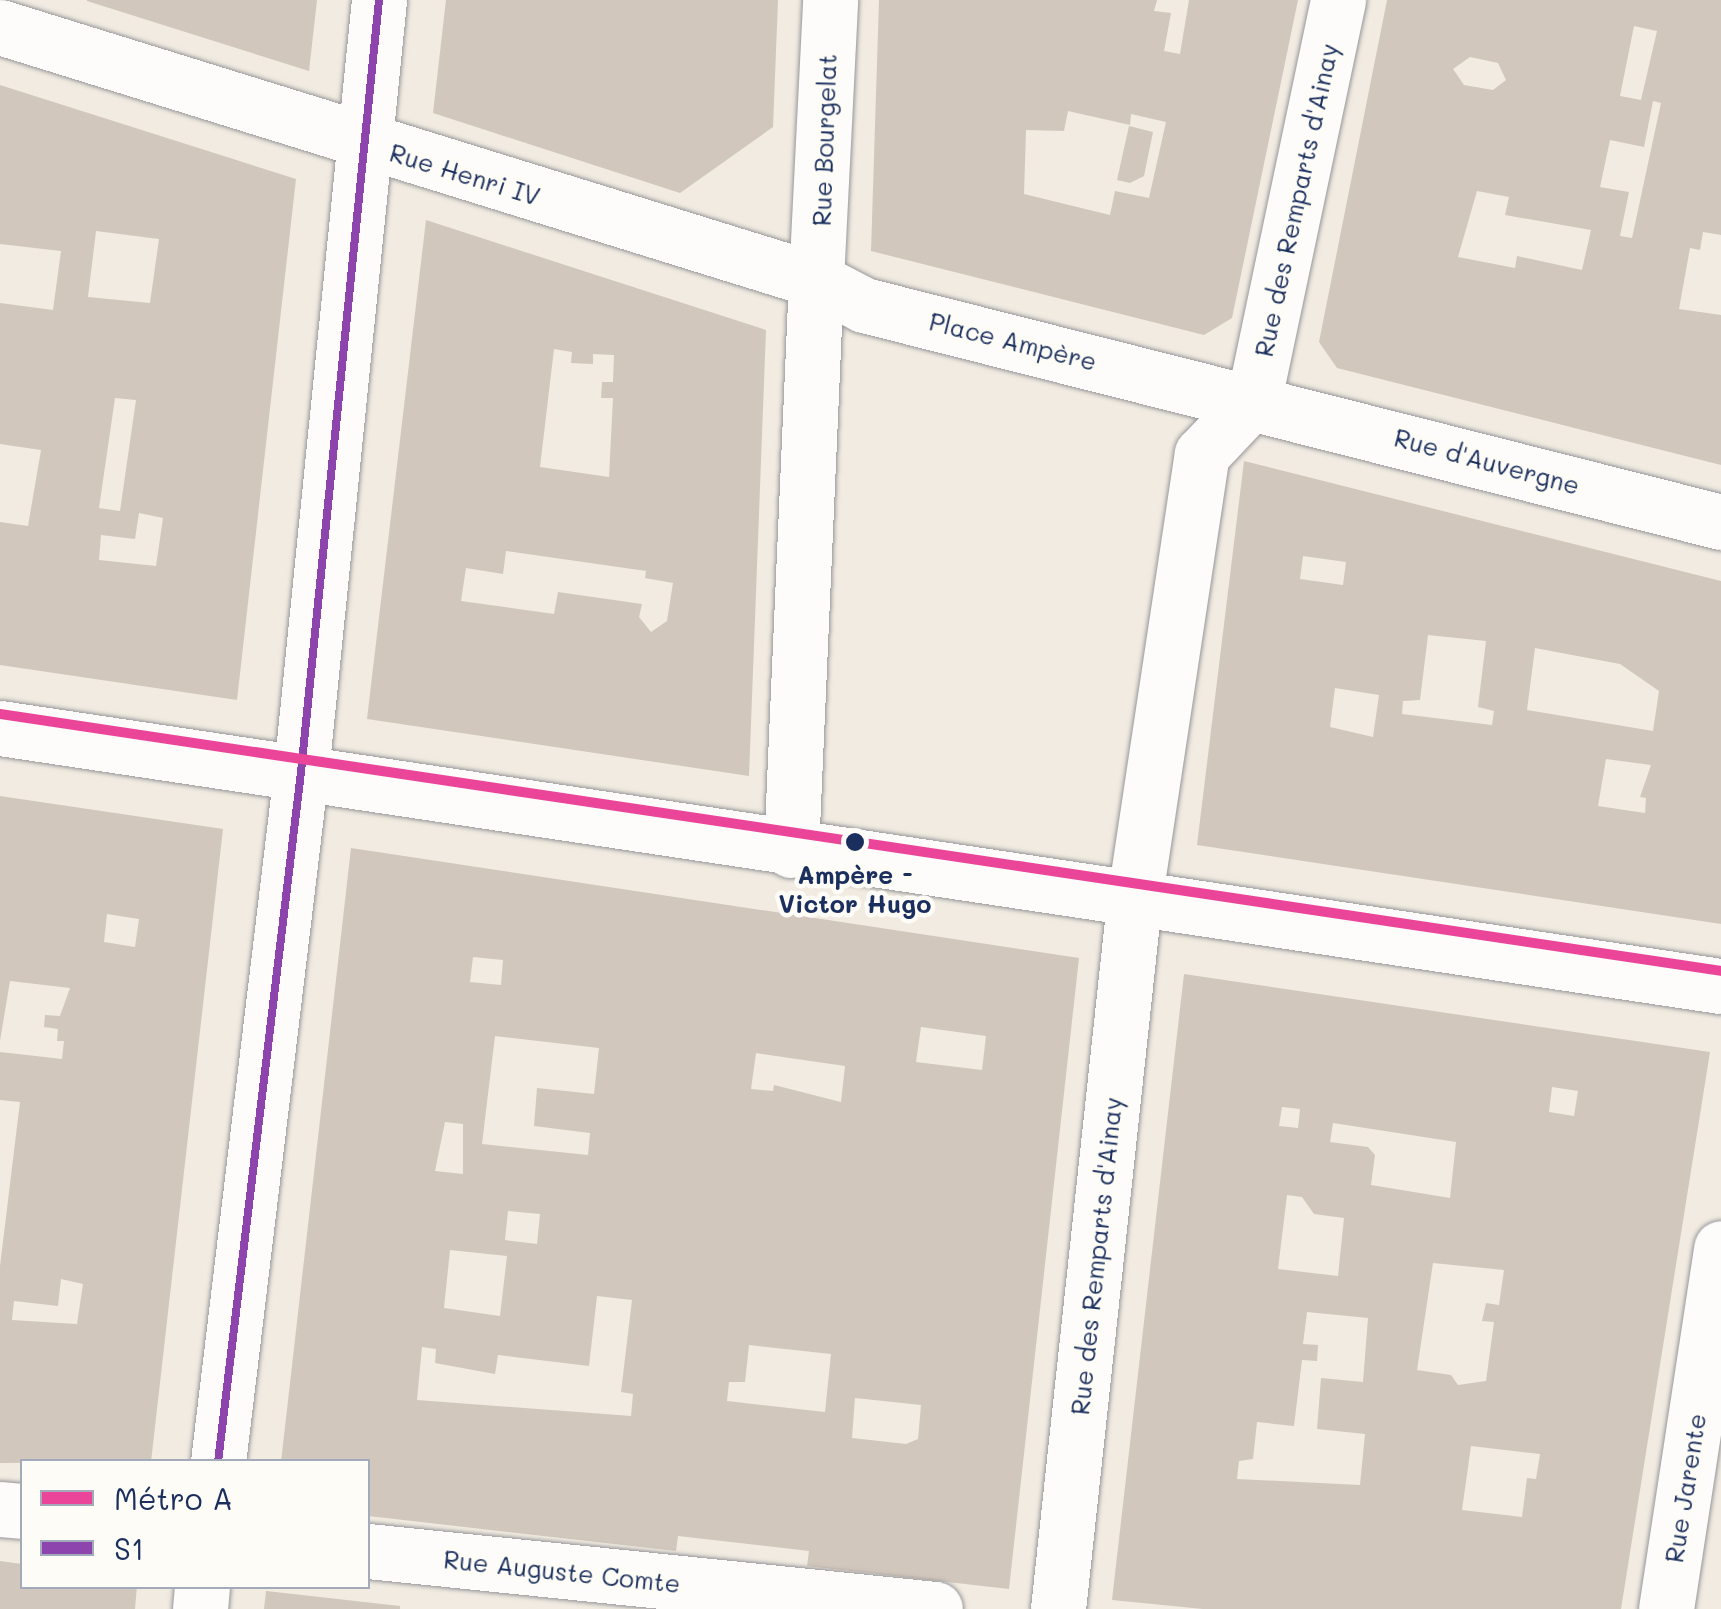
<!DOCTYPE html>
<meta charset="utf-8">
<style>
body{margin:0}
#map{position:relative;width:1721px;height:1609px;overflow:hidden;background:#f1ebe1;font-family:Mali,sans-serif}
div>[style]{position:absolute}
.building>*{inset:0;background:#d2c7bc}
.roads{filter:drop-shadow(0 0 2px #97979a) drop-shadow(0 0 2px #97979a)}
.pedestrian>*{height:55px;margin:-27.5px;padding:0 27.5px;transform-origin:27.5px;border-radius:27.5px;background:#fdfcfa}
.minor>*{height:55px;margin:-27.5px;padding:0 27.5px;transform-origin:27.5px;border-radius:27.5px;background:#fdfcfa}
.bus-1>*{height:8px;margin:-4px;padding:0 4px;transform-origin:4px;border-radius:4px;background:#8e44ad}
.metro-1>*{height:10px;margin:-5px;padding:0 5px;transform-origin:5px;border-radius:5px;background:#eb4599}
.dots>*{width:28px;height:28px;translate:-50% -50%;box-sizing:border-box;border:5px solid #fdfcf7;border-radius:50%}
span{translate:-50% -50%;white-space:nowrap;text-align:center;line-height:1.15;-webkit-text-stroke:9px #fdfcf7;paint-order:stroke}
.street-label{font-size:25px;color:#1b2f5e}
.stop-label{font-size:25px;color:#1b2f5e;font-weight:700}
.legend{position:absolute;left:20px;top:1459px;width:350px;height:130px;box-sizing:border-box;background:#fdfcf7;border:2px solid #a3aaba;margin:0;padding:12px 18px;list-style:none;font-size:30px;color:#1b2f5e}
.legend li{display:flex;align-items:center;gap:20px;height:50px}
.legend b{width:50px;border:2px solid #a3aaba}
</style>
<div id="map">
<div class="building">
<div style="clip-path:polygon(87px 0,317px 0,309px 71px,87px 1px)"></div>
<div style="clip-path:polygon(446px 0,778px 0,773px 127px,680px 193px,433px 113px)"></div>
<div style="clip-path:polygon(evenodd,879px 0,1157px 0,1154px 11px,1171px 13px,1164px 51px,1180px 54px,1189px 0,1298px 0,1232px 318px,1204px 335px,871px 251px,879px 0,1068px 111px,1130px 125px,1131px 114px,1166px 122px,1149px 198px,1115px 191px,1110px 215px,1024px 194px,1026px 130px,1064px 131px,1068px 111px)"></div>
<div style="clip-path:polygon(evenodd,1387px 0,1721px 0,1721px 235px,1703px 232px,1700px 250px,1690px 248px,1679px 309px,1721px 315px,1721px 465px,1337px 368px,1319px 342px,1387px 0,1634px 26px,1657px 31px,1641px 100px,1620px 96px,1634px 26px,1387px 0,1470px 57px,1498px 63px,1506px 80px,1493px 90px,1464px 85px,1453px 69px,1470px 57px,1387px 0,1653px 101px,1661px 103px,1632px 238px,1620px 236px,1629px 192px,1600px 187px,1610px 140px,1644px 147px,1653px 101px,1387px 0,1477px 191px,1509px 197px,1505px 215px,1591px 230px,1582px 270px,1517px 256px,1515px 268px,1458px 257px,1477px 191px)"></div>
<div style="clip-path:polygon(evenodd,0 85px,296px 179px,237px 700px,0 665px,0 522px,28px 526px,41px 450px,0 444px,0 303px,53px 310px,61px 251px,0 244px,0 85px,96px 231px,159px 239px,150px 303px,88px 297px,96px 231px,0 85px,115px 398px,136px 400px,120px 511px,99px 508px,115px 398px,0 85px,139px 513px,163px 518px,156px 566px,99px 560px,101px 535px,135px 539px,139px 513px)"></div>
<div style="clip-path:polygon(1129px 126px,1153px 132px,1144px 176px,1130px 183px,1117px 180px)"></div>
<div style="clip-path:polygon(evenodd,426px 220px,766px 330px,749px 776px,367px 719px,426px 220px,554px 349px,572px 352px,571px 363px,593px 364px,593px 354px,614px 355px,613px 382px,602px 382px,601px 398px,613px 398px,609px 477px,540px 467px,554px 349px,426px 220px,506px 551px,646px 571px,645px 578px,673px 583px,667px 621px,651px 632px,639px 617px,642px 604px,558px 592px,554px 614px,461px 601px,466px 568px,503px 574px,506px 551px)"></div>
<div style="clip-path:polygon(evenodd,1244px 461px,1721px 581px,1721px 924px,1197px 845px,1244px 461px,1303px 556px,1346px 562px,1343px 585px,1300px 579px,1303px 556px,1244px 461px,1428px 635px,1486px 641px,1478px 707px,1494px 711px,1492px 725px,1402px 714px,1403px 701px,1420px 700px,1428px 635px,1244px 461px,1535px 648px,1620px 664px,1659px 691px,1653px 731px,1527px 710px,1535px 648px,1244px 461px,1335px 688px,1379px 695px,1373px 737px,1330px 727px,1335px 688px,1244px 461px,1606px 759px,1651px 765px,1640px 797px,1646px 798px,1645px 813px,1598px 806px,1606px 759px)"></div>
<div style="clip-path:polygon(evenodd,0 796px,223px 829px,151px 1462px,0 1463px,0 1266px,20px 1102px,0 1100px,0 1052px,62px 1059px,64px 1041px,57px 1041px,58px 1029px,44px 1027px,45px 1015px,60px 1016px,70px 988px,10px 981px,0 1041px,0 796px,107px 914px,139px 919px,135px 947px,104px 942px,107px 914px,0 796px,61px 1279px,83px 1284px,77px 1324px,12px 1320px,14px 1301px,58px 1306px,61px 1279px)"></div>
<div style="clip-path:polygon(evenodd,351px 848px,1079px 958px,1009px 1589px,807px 1566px,809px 1551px,678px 1536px,676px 1551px,368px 1516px,368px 1462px,281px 1462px,351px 848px,473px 957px,503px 960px,501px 985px,470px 982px,473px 957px,351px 848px,921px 1027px,986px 1036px,982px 1070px,916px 1062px,921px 1027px,351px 848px,495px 1036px,599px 1048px,594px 1094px,537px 1088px,534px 1126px,590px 1133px,588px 1155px,482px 1144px,495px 1036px,351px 848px,756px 1053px,845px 1066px,841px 1102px,774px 1085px,773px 1091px,751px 1089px,756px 1053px,351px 848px,445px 1122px,463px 1124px,463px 1174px,435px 1171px,445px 1122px,351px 848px,508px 1211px,540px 1214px,537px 1244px,505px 1240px,508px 1211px,351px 848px,450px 1250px,507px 1256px,500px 1316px,444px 1308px,450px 1250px,351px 848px,597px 1296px,632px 1300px,621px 1392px,633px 1394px,631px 1416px,417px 1400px,422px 1347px,436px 1349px,435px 1363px,495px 1374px,498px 1355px,589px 1366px,597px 1296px,351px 848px,749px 1345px,831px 1354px,825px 1412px,727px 1401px,729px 1382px,745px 1382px,749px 1345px,351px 848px,855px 1398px,921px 1405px,918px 1439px,906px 1444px,852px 1438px,855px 1398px)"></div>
<div style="clip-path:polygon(evenodd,1184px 974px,1710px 1052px,1621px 1609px,1203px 1609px,1112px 1600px,1184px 974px,1552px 1087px,1578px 1091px,1574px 1116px,1549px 1112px,1552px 1087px,1184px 974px,1282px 1107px,1300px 1109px,1298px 1128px,1279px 1126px,1282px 1107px,1184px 974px,1333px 1123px,1456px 1142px,1450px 1198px,1371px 1185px,1375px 1155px,1368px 1147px,1330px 1142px,1333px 1123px,1184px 974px,1287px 1195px,1302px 1197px,1314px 1214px,1344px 1218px,1338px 1276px,1278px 1269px,1287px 1195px,1184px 974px,1433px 1263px,1504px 1270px,1499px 1305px,1486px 1303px,1482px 1321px,1494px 1322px,1486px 1381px,1458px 1385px,1451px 1375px,1417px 1370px,1433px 1263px,1184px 974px,1307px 1312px,1368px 1318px,1363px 1382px,1321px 1378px,1317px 1429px,1365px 1434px,1360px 1485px,1237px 1479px,1239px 1461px,1253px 1459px,1257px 1422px,1294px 1426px,1302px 1360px,1317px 1361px,1318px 1345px,1303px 1344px,1307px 1312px,1184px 974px,1471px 1446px,1540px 1454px,1536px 1479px,1527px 1478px,1522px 1517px,1462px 1510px,1471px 1446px)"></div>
<div style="clip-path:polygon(0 1561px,22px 1564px,22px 1586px,137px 1586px,135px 1609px,0 1609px)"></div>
<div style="clip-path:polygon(266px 1591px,400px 1606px,400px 1609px,264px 1609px)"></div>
</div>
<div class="roads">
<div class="pedestrian">
<div style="left:0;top:728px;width:1740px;rotate:8.53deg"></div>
<div style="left:791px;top:850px;width:571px;rotate:-87.49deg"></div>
<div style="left:1666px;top:1609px;width:365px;rotate:-81.3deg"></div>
</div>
<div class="minor">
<div style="left:0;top:27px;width:854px;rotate:17.23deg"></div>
<div style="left:816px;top:280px;width:54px;rotate:27.5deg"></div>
<div style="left:864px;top:305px;width:884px;rotate:14.21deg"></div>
<div style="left:816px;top:280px;width:280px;rotate:-87.1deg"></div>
<div style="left:1254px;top:399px;width:408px;rotate:-78.1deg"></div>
<div style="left:218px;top:1462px;width:695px;rotate:-83.14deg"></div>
<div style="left:301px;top:772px;width:776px;rotate:-84.23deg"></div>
<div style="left:0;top:1509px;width:22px;rotate:5deg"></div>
<div style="left:368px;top:1551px;width:570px;rotate:5.84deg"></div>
<div style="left:200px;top:1609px;width:23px;rotate:-85deg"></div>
<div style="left:1058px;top:1609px;width:711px;rotate:-83.86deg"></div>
<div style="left:1134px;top:902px;width:453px;rotate:-81.4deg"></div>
<div style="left:1202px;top:454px;width:76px;rotate:-46.6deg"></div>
</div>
</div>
<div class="bus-1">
<div style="left:218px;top:1462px;width:695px;rotate:-83.14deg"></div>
<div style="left:301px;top:772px;width:776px;rotate:-84.23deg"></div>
</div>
<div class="metro-1">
<div style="left:0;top:714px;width:1740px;rotate:8.49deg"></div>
</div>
<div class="dots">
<div style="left:855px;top:842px;background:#1b2f5e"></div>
</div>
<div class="street-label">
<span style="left:824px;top:140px;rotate:-88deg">Rue Bourgelat</span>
<span style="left:465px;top:174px;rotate:17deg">Rue Henri IV</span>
<span style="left:1296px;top:200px;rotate:-78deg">Rue des Remparts d'Ainay</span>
<span style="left:1013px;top:341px;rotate:14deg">Place Ampère</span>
<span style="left:1487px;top:461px;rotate:15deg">Rue d'Auvergne</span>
<span style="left:1096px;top:1256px;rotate:-84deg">Rue des Remparts d'Ainay</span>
<span style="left:1685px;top:1488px;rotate:-81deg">Rue Jarente</span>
<span style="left:562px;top:1571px;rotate:6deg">Rue Auguste Comte</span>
</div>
<div class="stop-label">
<span style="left:855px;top:889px">Ampère -<br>Victor Hugo</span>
</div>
<ul class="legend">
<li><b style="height:12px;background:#eb4599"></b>Métro A</li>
<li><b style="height:12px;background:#8e44ad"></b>S1</li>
</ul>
</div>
